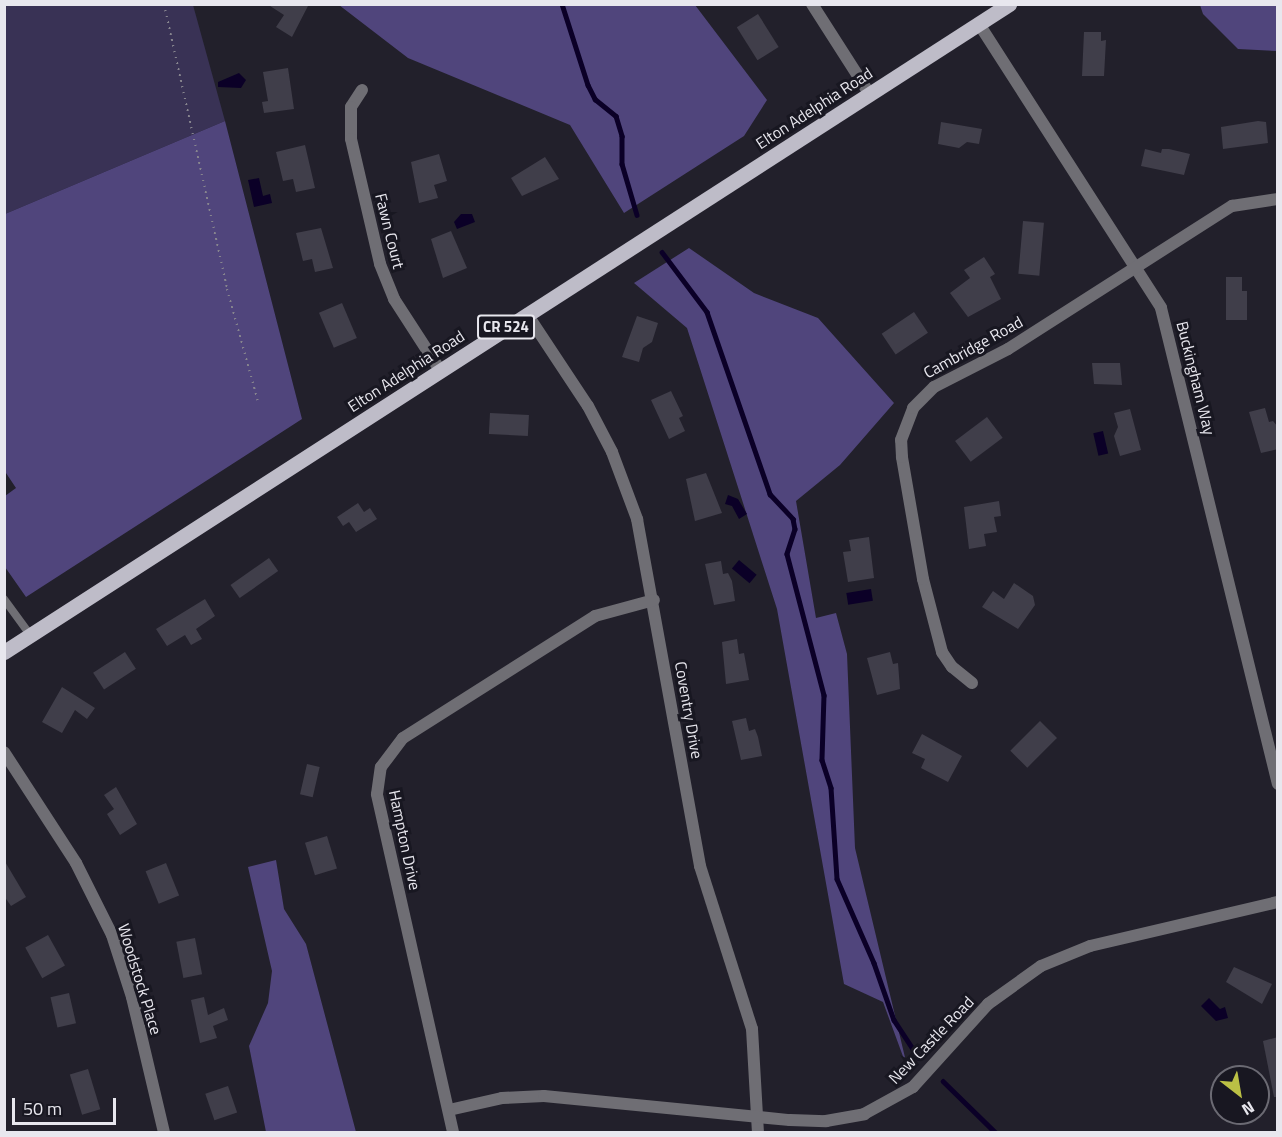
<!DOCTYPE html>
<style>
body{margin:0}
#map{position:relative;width:1282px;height:1137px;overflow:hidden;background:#22202b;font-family:"Titillium Web",sans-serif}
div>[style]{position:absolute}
.green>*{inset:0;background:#393255}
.forest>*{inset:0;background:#50457c}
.water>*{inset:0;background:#0b0027;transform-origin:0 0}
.stream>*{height:4.5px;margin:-2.25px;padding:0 2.25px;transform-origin:2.25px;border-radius:2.25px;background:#0b0027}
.building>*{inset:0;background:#403e4a;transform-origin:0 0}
.path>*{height:2px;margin-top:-1px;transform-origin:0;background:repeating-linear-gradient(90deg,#87858e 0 1.5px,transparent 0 6px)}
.lane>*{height:8px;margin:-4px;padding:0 4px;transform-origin:4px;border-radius:4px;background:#6f6e74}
.street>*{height:12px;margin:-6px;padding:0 6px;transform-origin:6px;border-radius:6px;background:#6f6e74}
.primary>*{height:15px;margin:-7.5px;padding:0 7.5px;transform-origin:7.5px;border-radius:7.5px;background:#bebcc8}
span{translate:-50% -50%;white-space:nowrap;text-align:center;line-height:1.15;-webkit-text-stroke:6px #181721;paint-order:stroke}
.shield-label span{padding:2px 4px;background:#181721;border:2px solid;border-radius:4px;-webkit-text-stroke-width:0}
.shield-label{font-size:15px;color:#e8e7ee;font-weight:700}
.street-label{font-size:16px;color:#e8e7ee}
.frame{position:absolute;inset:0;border:6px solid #e8e7ee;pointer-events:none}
.north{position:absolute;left:1210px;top:1065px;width:60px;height:60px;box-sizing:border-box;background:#181721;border:2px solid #6b6a73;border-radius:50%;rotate:149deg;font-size:16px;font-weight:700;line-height:24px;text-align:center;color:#e8e7ee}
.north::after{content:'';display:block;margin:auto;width:21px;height:27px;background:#bbc045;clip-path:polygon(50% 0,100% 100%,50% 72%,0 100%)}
.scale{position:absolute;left:12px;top:1098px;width:104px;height:27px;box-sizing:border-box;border:3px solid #e8e7ee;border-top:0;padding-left:8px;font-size:18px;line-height:21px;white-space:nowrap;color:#e8e7ee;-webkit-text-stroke:4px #181721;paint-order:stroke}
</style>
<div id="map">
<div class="green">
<div style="clip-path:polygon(5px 4px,193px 5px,225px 121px,5px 214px)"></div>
</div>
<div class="forest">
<div style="clip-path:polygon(339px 5px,695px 5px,767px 100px,744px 136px,624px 213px,570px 125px,408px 58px)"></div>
<div style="clip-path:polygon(1200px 5px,1277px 5px,1277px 51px,1238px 49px,1203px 14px)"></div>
<div style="clip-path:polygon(225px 121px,302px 419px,26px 597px,5px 567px,5px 496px,16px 488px,4px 470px,5px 214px)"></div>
<div style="clip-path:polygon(689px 248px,754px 293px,818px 318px,894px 403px,840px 465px,796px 501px,816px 618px,836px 613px,847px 654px,855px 848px,908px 1070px,883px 1002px,844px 984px,777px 609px,687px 328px,634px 283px)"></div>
<div style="clip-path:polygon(276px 860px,284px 909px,306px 944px,356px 1132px,266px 1132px,249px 1046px,268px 1003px,272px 971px,248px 867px)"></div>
</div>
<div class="water">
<div style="clip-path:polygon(239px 73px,246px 80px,241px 88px,218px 87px,218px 82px)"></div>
<div style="clip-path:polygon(259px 178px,263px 196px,270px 194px,272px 203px,254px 207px,248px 180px)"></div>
<div style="clip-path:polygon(461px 214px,472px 214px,475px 222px,457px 229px,454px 222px)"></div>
<div style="left:1103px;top:431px;width:23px;height:10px;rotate:77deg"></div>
<div style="clip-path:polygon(728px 495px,738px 499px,747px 514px,739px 519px,732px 506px,725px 504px)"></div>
<div style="left:739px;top:560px;width:23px;height:11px;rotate:40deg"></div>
<div style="left:871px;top:589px;width:12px;height:25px;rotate:81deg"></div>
<div style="clip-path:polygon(1209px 998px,1220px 1009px,1225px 1007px,1228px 1018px,1216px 1021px,1201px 1006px)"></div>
</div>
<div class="stream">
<div style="left:562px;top:4px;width:85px;rotate:72.2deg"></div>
<div style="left:588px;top:85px;width:16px;rotate:63deg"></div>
<div style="left:595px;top:99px;width:27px;rotate:39deg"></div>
<div style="left:616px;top:116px;width:21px;rotate:73deg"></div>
<div style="left:622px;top:136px;width:28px;rotate:90deg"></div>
<div style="left:622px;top:164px;width:53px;rotate:73.6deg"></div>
<div style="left:662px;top:252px;width:75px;rotate:53.1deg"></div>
<div style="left:707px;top:312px;width:193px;rotate:70.9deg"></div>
<div style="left:770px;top:494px;width:34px;rotate:47deg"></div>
<div style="left:793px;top:519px;width:10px;rotate:79deg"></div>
<div style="left:795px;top:529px;width:26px;rotate:108deg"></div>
<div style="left:787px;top:554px;width:146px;rotate:75.3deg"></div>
<div style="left:824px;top:695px;width:65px;rotate:91.8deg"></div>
<div style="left:822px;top:760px;width:29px;rotate:72deg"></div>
<div style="left:831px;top:788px;width:91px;rotate:86.2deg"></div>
<div style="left:837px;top:879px;width:92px;rotate:66.2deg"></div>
<div style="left:874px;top:963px;width:60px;rotate:70.7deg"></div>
<div style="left:894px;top:1020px;width:45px;rotate:56.7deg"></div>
<div style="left:943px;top:1081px;width:73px;rotate:44.4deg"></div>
</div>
<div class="building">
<div style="clip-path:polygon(267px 4px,309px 4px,292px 37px,276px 27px,284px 15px)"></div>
<div style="left:758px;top:14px;width:39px;height:25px;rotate:58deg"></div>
<div style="clip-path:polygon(1084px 32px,1101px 32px,1101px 41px,1106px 40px,1104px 76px,1082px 76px)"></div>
<div style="clip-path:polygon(288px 68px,294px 109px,264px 113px,262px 102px,268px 101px,263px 72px)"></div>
<div style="clip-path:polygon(1258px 121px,1266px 122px,1268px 143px,1223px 149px,1221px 127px)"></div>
<div style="clip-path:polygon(941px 122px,982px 129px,979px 144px,967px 142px,959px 148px,938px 144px)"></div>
<div style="clip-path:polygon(305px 145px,315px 188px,296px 192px,293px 179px,283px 181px,276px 152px)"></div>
<div style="clip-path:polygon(1145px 149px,1161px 153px,1162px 149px,1169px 149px,1190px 154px,1184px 175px,1141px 166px)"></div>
<div style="clip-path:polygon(439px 154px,447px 181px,434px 185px,438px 198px,419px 203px,411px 162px)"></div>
<div style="clip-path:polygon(545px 157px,559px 179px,522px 196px,511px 178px)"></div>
<div style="left:1023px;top:221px;width:21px;height:53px;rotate:5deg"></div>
<div style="clip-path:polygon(321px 228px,333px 268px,315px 272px,312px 259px,303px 261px,296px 233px)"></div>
<div style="clip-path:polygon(451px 231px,467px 268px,443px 278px,431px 239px)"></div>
<div style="clip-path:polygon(984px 257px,995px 274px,990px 277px,1001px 299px,968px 317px,950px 293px,970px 278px,964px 270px)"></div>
<div style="clip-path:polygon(1226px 277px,1242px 277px,1242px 291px,1247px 291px,1247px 320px,1226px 320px)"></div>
<div style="left:342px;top:303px;width:38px;height:25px;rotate:67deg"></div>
<div style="left:914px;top:312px;width:25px;height:39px;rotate:56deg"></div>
<div style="clip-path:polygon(637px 316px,658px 323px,652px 342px,643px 348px,639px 362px,622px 357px)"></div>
<div style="clip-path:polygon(1092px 363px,1120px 363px,1122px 385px,1094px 384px)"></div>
<div style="clip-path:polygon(671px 391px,683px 416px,679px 418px,685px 431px,669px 439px,651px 400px)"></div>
<div style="clip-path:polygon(1265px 408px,1269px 422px,1273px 421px,1278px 427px,1278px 449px,1261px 453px,1249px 412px)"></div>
<div style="clip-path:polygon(1130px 409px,1141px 450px,1120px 456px,1114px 436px,1118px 427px,1114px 413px)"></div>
<div style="left:490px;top:413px;width:39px;height:21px;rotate:3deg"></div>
<div style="left:987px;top:417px;width:26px;height:40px;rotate:53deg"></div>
<div style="clip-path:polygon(706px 473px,722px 513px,695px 521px,686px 479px)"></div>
<div style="clip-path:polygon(999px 501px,1001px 516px,994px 517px,997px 532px,984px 534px,986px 546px,969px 549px,964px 507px)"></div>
<div style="clip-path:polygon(358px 503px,364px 512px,370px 508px,377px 519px,356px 532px,349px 522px,343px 526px,337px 517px)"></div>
<div style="clip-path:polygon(869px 537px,874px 578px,848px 582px,843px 552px,851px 551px,849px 540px)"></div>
<div style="left:269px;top:558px;width:16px;height:47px;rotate:55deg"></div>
<div style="clip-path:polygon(721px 561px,723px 574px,728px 573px,732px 581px,735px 601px,714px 605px,705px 564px)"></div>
<div style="clip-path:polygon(1014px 583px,1033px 596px,1035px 605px,1018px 629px,982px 607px,993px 591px,1004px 599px)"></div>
<div style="clip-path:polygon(205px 599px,215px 616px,196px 629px,202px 639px,191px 645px,185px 635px,167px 646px,156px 629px)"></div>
<div style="clip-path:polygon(737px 639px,739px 654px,744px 653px,749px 680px,726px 684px,722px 642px)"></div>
<div style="left:125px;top:652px;width:20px;height:38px;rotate:57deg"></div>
<div style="clip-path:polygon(890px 652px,893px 664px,898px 663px,900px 689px,877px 695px,867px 658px)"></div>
<div style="clip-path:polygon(62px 687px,95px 708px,87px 719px,75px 710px,62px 733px,42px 722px)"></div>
<div style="clip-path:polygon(746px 718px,749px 731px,755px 729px,758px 737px,762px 756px,741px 760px,732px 721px)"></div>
<div style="left:1040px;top:721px;width:24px;height:42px;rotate:45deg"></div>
<div style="clip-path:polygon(922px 734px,962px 756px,948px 782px,921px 768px,925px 759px,912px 753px)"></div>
<div style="left:307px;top:764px;width:13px;height:31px;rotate:13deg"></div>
<div style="clip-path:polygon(116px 787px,137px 824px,120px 835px,107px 814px,114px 809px,104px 795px)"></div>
<div style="left:327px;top:836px;width:34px;height:23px;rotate:73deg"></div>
<div style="clip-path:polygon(4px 860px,26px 897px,11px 906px,4px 896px)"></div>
<div style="left:166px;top:863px;width:35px;height:22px;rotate:68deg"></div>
<div style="left:48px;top:935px;width:35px;height:26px;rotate:61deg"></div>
<div style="left:195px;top:938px;width:37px;height:19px;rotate:79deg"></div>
<div style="clip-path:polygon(1234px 967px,1272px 984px,1262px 1004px,1226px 982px)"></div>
<div style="left:69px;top:993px;width:31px;height:19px;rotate:77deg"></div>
<div style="clip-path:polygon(204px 997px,208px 1015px,224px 1008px,228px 1020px,213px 1026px,217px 1038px,200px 1043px,191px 1000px)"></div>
<div style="clip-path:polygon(1278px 1037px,1278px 1097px,1274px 1097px,1263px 1041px)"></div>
<div style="left:88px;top:1069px;width:42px;height:19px;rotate:73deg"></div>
<div style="left:228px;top:1086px;width:28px;height:24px;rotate:71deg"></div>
</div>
<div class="path">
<div style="left:164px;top:4px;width:292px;rotate:77.5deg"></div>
<div style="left:227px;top:289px;width:120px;rotate:74.6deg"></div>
</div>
<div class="lane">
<div style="left:4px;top:599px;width:46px;rotate:53.9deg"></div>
</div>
<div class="street">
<div style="left:812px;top:4px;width:106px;rotate:57.4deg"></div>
<div style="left:979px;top:24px;width:337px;rotate:57.3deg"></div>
<div style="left:1161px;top:308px;width:490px;rotate:76.2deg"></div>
<div style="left:362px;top:90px;width:20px;rotate:123deg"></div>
<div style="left:351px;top:107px;width:32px;rotate:90deg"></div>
<div style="left:351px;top:139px;width:128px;rotate:76.9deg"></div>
<div style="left:380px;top:264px;width:38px;rotate:68deg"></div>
<div style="left:394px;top:299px;width:85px;rotate:57.1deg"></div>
<div style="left:527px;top:314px;width:110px;rotate:56.5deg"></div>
<div style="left:588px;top:406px;width:52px;rotate:62.4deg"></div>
<div style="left:612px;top:452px;width:72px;rotate:69.5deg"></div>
<div style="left:637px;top:519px;width:353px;rotate:79.7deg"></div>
<div style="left:700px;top:866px;width:171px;rotate:72.3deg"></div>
<div style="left:752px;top:1029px;width:103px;rotate:86.7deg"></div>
<div style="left:972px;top:683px;width:26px;rotate:-141deg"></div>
<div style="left:952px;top:667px;width:18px;rotate:-124deg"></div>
<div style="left:942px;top:652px;width:75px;rotate:-104.6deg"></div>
<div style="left:923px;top:579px;width:124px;rotate:-99.8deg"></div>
<div style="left:902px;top:457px;width:17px;rotate:-93deg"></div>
<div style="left:901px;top:440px;width:34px;rotate:-69deg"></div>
<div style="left:913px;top:408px;width:30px;rotate:-45deg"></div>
<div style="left:934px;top:387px;width:83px;rotate:-27.2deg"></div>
<div style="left:1008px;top:349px;width:266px;rotate:-32.6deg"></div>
<div style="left:1232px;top:206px;width:47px;rotate:-8.7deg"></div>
<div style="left:4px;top:752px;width:132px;rotate:57deg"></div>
<div style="left:76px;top:863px;width:80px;rotate:63.4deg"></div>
<div style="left:112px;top:935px;width:65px;rotate:72.1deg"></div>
<div style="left:132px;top:997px;width:139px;rotate:76.7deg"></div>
<div style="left:449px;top:1110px;width:54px;rotate:-12.8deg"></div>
<div style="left:502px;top:1098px;width:42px;rotate:-2.7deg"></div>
<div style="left:544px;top:1096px;width:247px;rotate:5.6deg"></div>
<div style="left:790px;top:1120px;width:36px;rotate:2deg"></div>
<div style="left:826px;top:1121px;width:39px;rotate:-10deg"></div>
<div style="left:864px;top:1114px;width:56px;rotate:-28.9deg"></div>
<div style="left:913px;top:1087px;width:112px;rotate:-47.9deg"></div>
<div style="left:988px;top:1004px;width:65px;rotate:-35.6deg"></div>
<div style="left:1041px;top:966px;width:53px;rotate:-22.2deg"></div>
<div style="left:1090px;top:946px;width:193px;rotate:-13.2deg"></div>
<div style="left:453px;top:1132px;width:346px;rotate:-102.7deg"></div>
<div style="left:377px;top:794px;width:27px;rotate:-82deg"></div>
<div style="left:381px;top:767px;width:36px;rotate:-53deg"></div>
<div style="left:403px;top:738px;width:227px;rotate:-32.4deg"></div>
<div style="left:595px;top:616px;width:61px;rotate:-15.2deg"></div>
</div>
<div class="primary">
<div style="left:4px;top:652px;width:1196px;rotate:-32.81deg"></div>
</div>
<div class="shield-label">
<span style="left:506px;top:327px">CR 524</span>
</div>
<div class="street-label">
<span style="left:814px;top:108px;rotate:-33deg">Elton Adelphia Road</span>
<span style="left:390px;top:231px;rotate:76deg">Fawn Court</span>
<span style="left:973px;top:347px;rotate:-29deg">Cambridge Road</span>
<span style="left:406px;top:371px;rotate:-33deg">Elton Adelphia Road</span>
<span style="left:1196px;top:378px;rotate:76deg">Buckingham Way</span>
<span style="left:689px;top:710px;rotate:80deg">Coventry Drive</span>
<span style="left:405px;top:840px;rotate:78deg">Hampton Drive</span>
<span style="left:140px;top:979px;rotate:73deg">Woodstock Place</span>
<span style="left:931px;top:1040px;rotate:-46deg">New Castle Road</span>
</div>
<div class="frame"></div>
<div class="north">N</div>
<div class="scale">50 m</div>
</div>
